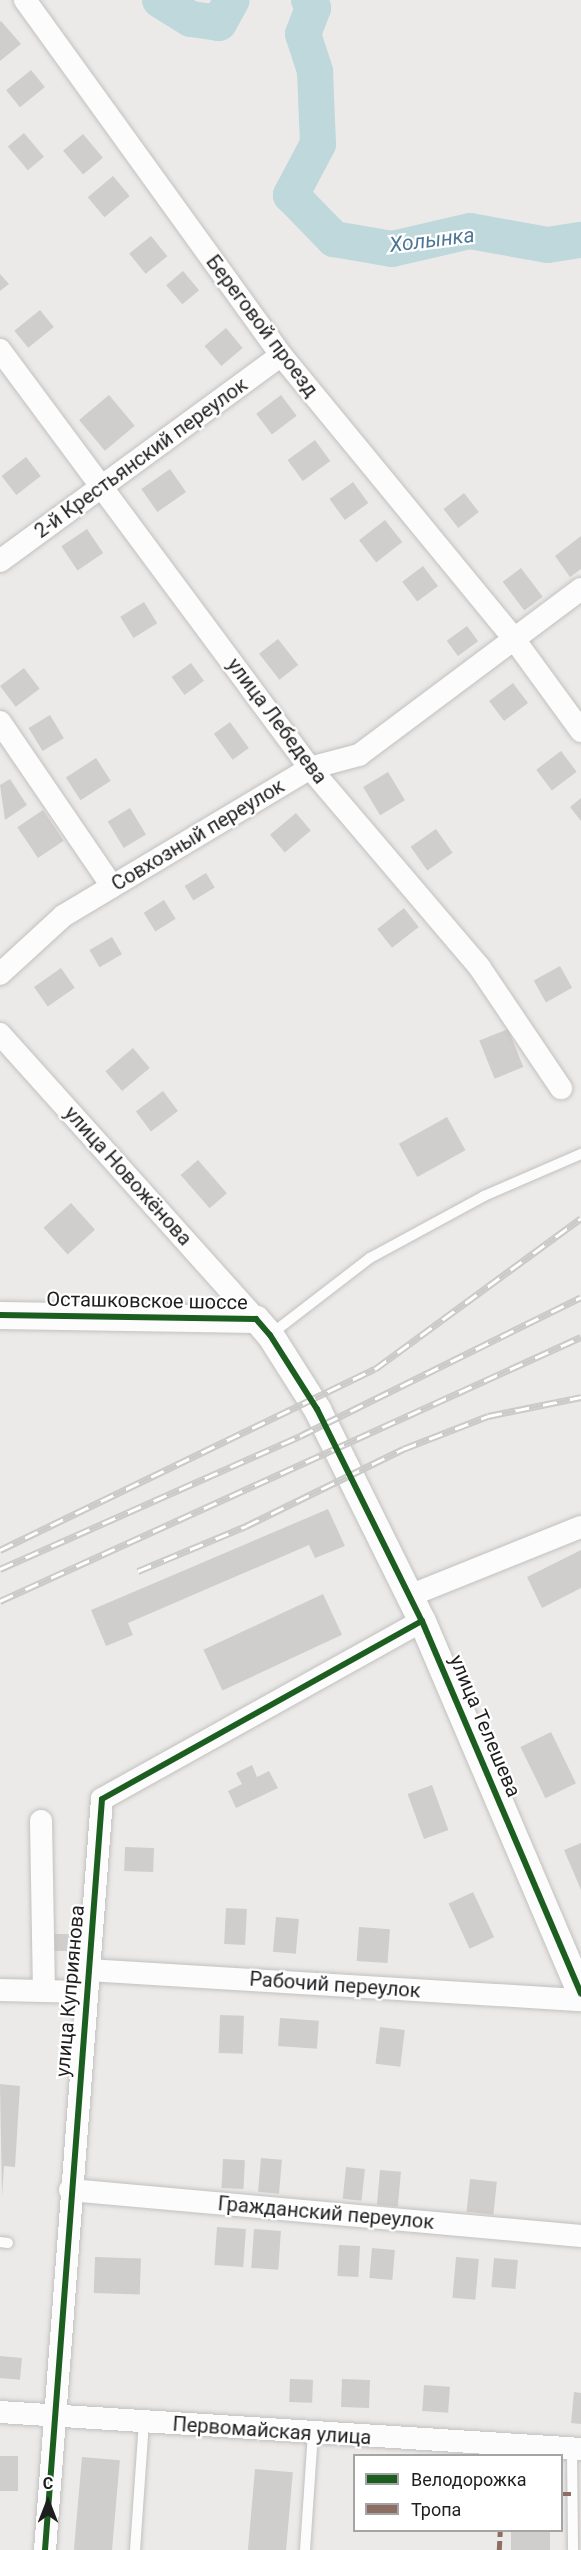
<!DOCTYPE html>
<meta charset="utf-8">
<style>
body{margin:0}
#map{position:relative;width:581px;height:2550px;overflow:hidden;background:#eceae8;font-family:Roboto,sans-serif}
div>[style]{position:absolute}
.river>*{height:36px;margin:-18px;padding:0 18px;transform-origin:18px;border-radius:18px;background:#bed8db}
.building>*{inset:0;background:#d0cecd;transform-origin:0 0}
.roads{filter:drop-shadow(0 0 2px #c2c1c0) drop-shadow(0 0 2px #c2c1c0)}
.service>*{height:10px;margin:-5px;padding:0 5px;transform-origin:5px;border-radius:5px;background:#fcfcfc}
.minor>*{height:22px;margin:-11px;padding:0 11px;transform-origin:11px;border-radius:11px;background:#fcfcfc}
.tertiary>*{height:27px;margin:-13.5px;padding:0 13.5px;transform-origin:13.5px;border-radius:13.5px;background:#fcfcfc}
.rail>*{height:7px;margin-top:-3.5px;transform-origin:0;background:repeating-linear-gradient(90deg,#fff 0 14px,#cacac9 0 28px);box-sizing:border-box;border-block:2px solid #cacac9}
.quiet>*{height:4.5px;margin-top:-2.25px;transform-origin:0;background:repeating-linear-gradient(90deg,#8d6e63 0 9px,transparent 0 13.5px)}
.cycleway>*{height:6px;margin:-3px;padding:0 3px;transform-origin:3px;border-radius:3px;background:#1b5e20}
span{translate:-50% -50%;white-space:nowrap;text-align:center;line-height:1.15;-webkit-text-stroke:4.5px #fff;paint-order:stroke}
.street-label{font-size:20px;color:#1e1e1e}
.water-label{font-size:21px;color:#4f7794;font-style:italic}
.legend{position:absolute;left:353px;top:2454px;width:210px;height:78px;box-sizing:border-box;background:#fff;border:2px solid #a5a5a5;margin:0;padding:8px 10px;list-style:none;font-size:18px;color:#1e1e1e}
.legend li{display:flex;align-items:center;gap:12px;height:30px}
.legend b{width:30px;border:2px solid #a5a5a5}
.north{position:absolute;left:18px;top:2472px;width:60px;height:60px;-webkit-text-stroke:4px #fff;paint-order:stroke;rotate:0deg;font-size:16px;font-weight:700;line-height:24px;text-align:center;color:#1e1e1e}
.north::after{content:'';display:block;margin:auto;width:21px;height:27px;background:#1e1e1e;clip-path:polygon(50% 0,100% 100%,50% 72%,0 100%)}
</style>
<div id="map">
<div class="river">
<div style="left:160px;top:0;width:36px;rotate:32deg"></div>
<div style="left:191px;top:19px;width:28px;rotate:8deg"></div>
<div style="left:219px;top:23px;width:26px;rotate:-61deg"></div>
<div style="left:309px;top:0;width:9px;rotate:63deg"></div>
<div style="left:313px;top:8px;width:28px;rotate:111deg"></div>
<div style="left:303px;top:34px;width:40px;rotate:72deg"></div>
<div style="left:315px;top:72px;width:72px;rotate:87.6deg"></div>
<div style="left:318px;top:144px;width:58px;rotate:117.9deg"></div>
<div style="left:291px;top:195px;width:62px;rotate:45.7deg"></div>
<div style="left:334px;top:239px;width:59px;rotate:9.8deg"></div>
<div style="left:392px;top:249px;width:80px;rotate:-13deg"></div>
<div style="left:470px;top:231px;width:79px;rotate:10.2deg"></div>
<div style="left:548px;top:245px;width:33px;rotate:-9deg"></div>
</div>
<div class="building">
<div style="clip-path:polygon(1px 21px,21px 44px,0 61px,0 22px)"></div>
<div style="left:31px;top:70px;width:22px;height:32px;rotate:51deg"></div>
<div style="left:24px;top:133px;width:31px;height:21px;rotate:50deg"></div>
<div style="left:83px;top:134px;width:31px;height:26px;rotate:50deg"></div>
<div style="left:113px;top:176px;width:26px;height:33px;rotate:50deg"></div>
<div style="left:151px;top:236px;width:26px;height:28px;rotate:51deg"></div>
<div style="left:183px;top:271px;width:25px;height:22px;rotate:50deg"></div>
<div style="clip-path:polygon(0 274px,9px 284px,0 291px)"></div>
<div style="left:40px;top:310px;width:22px;height:33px;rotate:51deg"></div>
<div style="left:226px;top:328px;width:26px;height:28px;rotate:50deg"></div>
<div style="left:109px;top:395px;width:40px;height:39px;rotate:50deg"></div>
<div style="left:281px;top:395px;width:26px;height:31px;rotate:53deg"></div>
<div style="left:315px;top:440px;width:26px;height:34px;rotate:54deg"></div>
<div style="left:26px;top:457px;width:24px;height:31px;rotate:52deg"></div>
<div style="left:170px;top:469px;width:28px;height:35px;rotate:55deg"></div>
<div style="left:353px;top:482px;width:26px;height:29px;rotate:54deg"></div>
<div style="left:464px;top:493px;width:24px;height:26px;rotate:52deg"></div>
<div style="left:385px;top:520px;width:28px;height:33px;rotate:52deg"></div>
<div style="left:87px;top:529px;width:29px;height:31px;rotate:56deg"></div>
<div style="clip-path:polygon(581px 536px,581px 569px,570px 577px,555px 556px)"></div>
<div style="left:423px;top:566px;width:25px;height:26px;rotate:53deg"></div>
<div style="left:521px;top:568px;width:36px;height:23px;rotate:53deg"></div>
<div style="left:144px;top:602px;width:25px;height:28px;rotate:58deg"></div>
<div style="left:467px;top:626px;width:19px;height:25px;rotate:54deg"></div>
<div style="left:278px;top:639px;width:33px;height:24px;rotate:52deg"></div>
<div style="left:191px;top:663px;width:22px;height:24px;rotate:54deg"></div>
<div style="left:24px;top:668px;width:26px;height:30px;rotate:53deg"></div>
<div style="left:513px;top:683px;width:25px;height:30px;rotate:53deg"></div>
<div style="left:50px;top:715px;width:27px;height:25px;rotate:59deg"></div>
<div style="left:230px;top:722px;width:32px;height:20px;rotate:54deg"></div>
<div style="left:561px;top:751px;width:26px;height:31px;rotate:53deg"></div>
<div style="left:96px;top:758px;width:27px;height:36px;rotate:57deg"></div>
<div style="left:388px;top:772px;width:33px;height:29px;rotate:59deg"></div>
<div style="clip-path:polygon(10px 779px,27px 805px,5px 820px,0 785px)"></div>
<div style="clip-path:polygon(581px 798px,581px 821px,570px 807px)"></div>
<div style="left:130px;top:808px;width:31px;height:26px;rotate:59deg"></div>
<div style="left:43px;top:810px;width:37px;height:31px;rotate:56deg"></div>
<div style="left:296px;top:813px;width:23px;height:34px;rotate:50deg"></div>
<div style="left:436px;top:829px;width:29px;height:31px;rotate:55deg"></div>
<div style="left:206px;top:873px;width:17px;height:25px;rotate:59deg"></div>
<div style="left:164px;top:900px;width:22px;height:24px;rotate:58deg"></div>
<div style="left:404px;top:908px;width:24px;height:34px;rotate:52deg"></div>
<div style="left:112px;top:937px;width:20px;height:26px;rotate:60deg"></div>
<div style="left:560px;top:966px;width:25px;height:30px;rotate:61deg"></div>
<div style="left:61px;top:968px;width:24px;height:33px;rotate:55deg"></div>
<div style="left:508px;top:1029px;width:41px;height:31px;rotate:68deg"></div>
<div style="left:133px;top:1048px;width:26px;height:36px;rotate:50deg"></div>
<div style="left:163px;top:1091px;width:25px;height:34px;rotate:53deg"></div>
<div style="left:447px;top:1117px;width:38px;height:55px;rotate:61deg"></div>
<div style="left:198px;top:1160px;width:44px;height:23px;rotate:49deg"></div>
<div style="left:71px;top:1203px;width:36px;height:37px;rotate:48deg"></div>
<div style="clip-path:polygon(328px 1509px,345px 1546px,315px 1558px,309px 1545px,128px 1623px,133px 1635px,106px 1646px,91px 1610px)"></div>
<div style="clip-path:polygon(581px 1550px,581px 1588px,542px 1608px,527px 1577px)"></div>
<div style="left:323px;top:1594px;width:45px;height:132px;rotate:65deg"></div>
<div style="left:551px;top:1732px;width:57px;height:34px;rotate:64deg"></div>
<div style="clip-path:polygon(252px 1765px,257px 1777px,269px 1771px,278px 1788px,236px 1808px,228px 1791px,242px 1784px,236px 1773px)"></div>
<div style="left:432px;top:1785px;width:48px;height:26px;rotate:70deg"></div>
<div style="clip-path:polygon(581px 1843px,581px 1890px,564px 1850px)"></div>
<div style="left:125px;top:1847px;width:29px;height:24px;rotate:2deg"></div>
<div style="left:473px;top:1892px;width:50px;height:27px;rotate:65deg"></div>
<div style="left:226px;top:1908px;width:21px;height:36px;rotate:3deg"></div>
<div style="left:276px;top:1917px;width:23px;height:35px;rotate:5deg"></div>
<div style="left:359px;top:1927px;width:31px;height:34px;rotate:4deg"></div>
<div style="left:51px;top:1934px;width:19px;height:17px"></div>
<div style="left:220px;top:2015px;width:24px;height:38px;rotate:2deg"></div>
<div style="left:280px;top:2018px;width:39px;height:28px;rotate:4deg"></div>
<div style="left:380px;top:2027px;width:25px;height:37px;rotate:7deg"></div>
<div style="clip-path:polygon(0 2084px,20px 2086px,15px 2167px,4px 2166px,2px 2197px)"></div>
<div style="left:261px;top:2158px;width:21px;height:34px;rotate:5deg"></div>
<div style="left:223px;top:2159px;width:22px;height:29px;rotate:3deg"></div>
<div style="left:346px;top:2167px;width:19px;height:32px;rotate:6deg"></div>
<div style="left:380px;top:2170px;width:21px;height:35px;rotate:5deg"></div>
<div style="left:470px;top:2179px;width:27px;height:33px;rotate:6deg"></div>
<div style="left:217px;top:2227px;width:29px;height:38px;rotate:4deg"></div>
<div style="left:254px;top:2229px;width:27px;height:39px;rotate:4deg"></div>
<div style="left:339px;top:2245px;width:21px;height:31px;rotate:3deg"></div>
<div style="left:372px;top:2248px;width:23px;height:30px;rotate:5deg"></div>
<div style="left:95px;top:2257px;width:46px;height:36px;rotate:2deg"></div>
<div style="left:456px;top:2257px;width:23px;height:41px;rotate:5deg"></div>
<div style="left:494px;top:2258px;width:24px;height:29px;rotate:5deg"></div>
<div style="left:0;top:2356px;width:22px;height:22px;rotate:5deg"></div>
<div style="left:290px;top:2379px;width:23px;height:23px;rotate:2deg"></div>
<div style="left:342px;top:2379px;width:28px;height:28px;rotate:2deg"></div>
<div style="left:424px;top:2385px;width:26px;height:26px;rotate:4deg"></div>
<div style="clip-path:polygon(574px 2392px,581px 2393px,581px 2424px,571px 2423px)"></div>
<div style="left:0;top:2456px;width:18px;height:35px"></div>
<div style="left:82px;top:2457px;width:38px;height:93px;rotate:5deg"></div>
<div style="left:255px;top:2469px;width:38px;height:81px;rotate:5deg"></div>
<div style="left:511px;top:2530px;width:39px;height:20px"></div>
</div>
<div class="roads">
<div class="service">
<div style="left:270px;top:1335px;width:126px;rotate:-37.6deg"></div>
<div style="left:370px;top:1258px;width:130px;rotate:-28.5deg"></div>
<div style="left:484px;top:1196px;width:106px;rotate:-23.4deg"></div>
<div style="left:0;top:2242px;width:8px;rotate:7deg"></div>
<div style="left:572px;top:2449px;width:101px;rotate:89.4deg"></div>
<div style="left:135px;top:2550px;width:128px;rotate:-86deg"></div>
<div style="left:305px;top:2550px;width:116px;rotate:-86.1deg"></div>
</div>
<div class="minor">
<div style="left:25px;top:0;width:438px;rotate:54.2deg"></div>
<div style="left:281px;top:355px;width:367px;rotate:50.6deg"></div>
<div style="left:514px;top:639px;width:114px;rotate:53.9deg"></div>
<div style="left:0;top:350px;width:520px;rotate:53.44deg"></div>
<div style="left:310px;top:768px;width:262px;rotate:49.6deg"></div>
<div style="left:480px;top:968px;width:145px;rotate:56deg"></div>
<div style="left:0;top:561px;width:348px;rotate:-36.2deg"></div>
<div style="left:0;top:722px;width:199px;rotate:55.7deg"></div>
<div style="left:0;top:974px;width:86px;rotate:-42.6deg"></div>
<div style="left:63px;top:916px;width:288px;rotate:-30.9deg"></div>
<div style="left:310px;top:768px;width:51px;rotate:-14.9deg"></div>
<div style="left:359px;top:755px;width:277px;rotate:-36.8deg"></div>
<div style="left:0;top:1034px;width:383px;rotate:48.1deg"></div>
<div style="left:409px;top:1596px;width:185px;rotate:-21.9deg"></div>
<div style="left:41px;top:1821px;width:169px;rotate:89deg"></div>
<div style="left:88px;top:1970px;width:494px;rotate:3.5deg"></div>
<div style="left:0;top:1990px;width:86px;rotate:1.3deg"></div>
<div style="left:70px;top:2190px;width:513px;rotate:5.14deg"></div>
<div style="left:0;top:2412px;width:582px;rotate:3.64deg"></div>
<div style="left:45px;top:2550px;width:753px;rotate:-85.66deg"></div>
<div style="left:102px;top:1799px;width:366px;rotate:-29.1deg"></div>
</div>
<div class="tertiary">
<div style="left:0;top:1315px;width:256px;rotate:0.9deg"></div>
<div style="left:256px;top:1319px;width:21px;rotate:49deg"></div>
<div style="left:270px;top:1335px;width:88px;rotate:57.6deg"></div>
<div style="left:317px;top:1409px;width:237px;rotate:63.7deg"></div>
<div style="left:422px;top:1621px;width:405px;rotate:66.9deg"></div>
</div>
</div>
<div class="rail">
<div style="left:0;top:1550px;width:416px;rotate:-25.8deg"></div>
<div style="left:375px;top:1369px;width:255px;rotate:-36.2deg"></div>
<div style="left:0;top:1569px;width:328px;rotate:-23.9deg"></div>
<div style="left:300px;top:1436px;width:313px;rotate:-26.3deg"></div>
<div style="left:138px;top:1571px;width:117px;rotate:-22.6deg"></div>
<div style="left:246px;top:1526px;width:175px;rotate:-26.1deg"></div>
<div style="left:403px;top:1449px;width:91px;rotate:-21.2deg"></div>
<div style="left:488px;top:1416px;width:95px;rotate:-11.5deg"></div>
<div style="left:0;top:1601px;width:638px;rotate:-24.44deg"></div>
</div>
<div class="quiet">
<div style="left:562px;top:2494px;width:10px"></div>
<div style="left:499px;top:2550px;width:20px;rotate:-87deg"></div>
</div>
<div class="cycleway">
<div style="left:0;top:1315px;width:256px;rotate:0.9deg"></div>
<div style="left:256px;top:1319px;width:21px;rotate:49deg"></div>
<div style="left:270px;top:1335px;width:88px;rotate:57.6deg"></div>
<div style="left:317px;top:1409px;width:237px;rotate:63.7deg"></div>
<div style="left:422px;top:1621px;width:405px;rotate:66.9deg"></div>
<div style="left:45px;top:2550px;width:753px;rotate:-85.66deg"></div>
<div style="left:102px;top:1799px;width:366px;rotate:-29.1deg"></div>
</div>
<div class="street-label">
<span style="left:262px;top:326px;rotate:53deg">Береговой проезд</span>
<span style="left:141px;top:458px;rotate:-36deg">2-й Крестьянский переулок</span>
<span style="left:277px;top:721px;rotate:53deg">улица Лебедева</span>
<span style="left:198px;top:835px;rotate:-31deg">Совхозный переулок</span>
<span style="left:128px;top:1176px;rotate:48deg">улица Новожёнова</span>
<span style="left:147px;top:1301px;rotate:1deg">Осташковское шоссе</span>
<span style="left:485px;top:1726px;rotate:67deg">улица Телешева</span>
<span style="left:335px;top:1985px;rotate:4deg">Рабочий переулок</span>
<span style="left:70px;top:1991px;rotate:-85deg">улица Куприянова</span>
<span style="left:326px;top:2213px;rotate:5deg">Гражданский переулок</span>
<span style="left:272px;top:2431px;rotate:4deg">Первомайская улица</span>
</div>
<div class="water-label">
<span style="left:432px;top:240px;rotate:-7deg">Холынка</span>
</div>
<ul class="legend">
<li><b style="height:8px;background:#1b5e20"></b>Велодорожка</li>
<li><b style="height:8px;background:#8d6e63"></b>Тропа</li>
</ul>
<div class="north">С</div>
</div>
